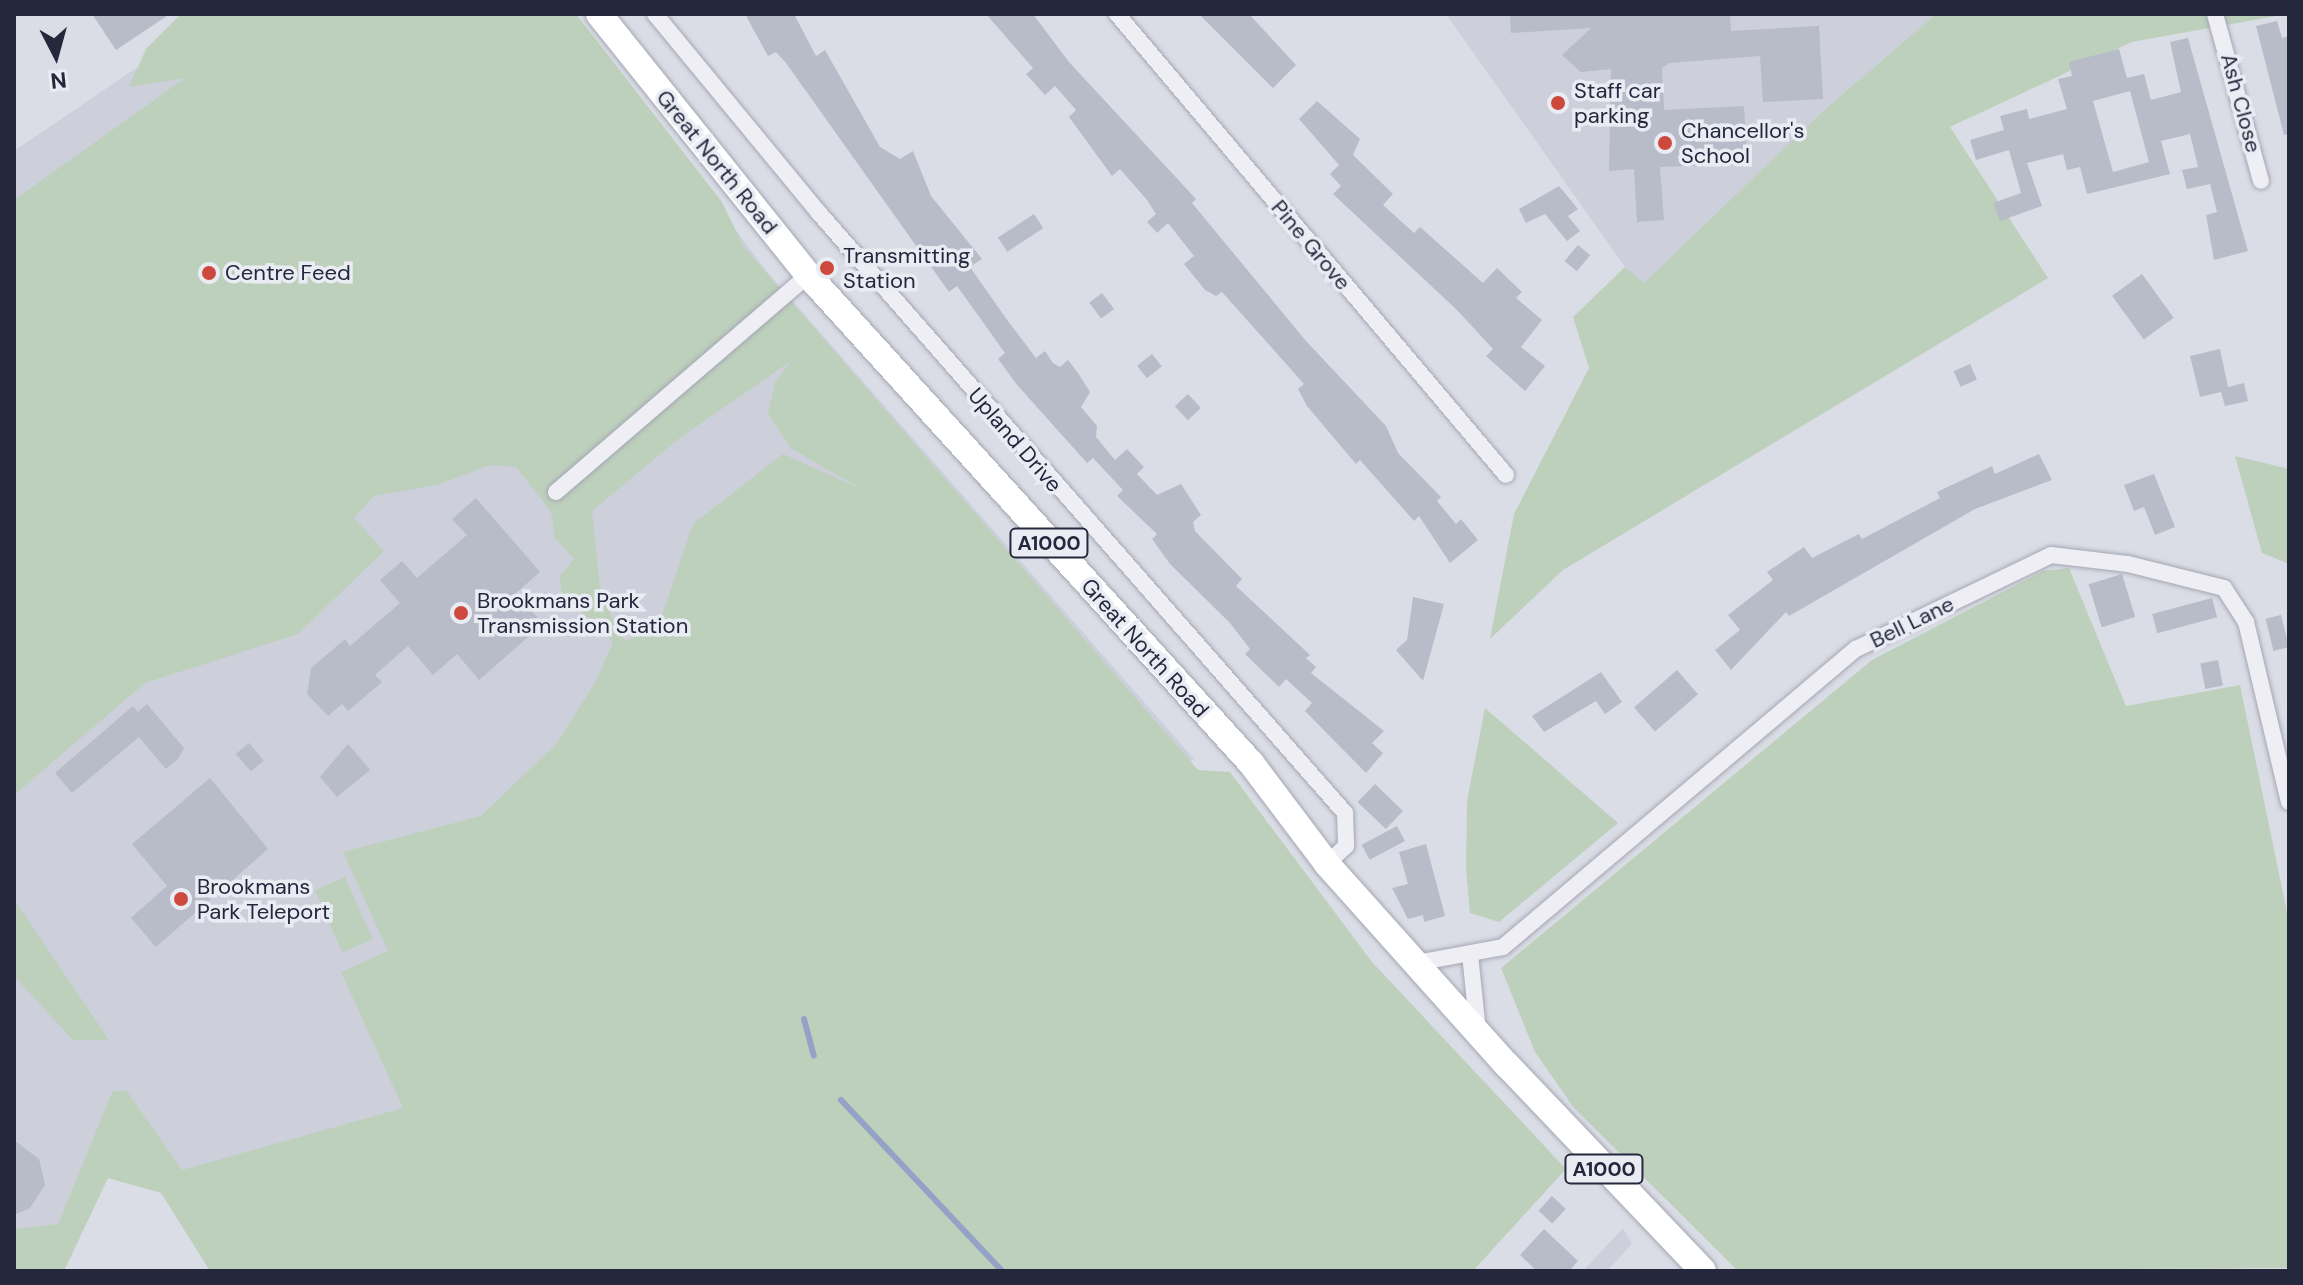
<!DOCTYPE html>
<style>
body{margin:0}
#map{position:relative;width:2303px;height:1285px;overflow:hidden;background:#dbdde6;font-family:"DM Sans",sans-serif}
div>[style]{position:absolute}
.built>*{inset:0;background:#cdcfdb}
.green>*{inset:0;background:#bdd0bc;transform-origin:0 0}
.stream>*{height:6px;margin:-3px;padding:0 3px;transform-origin:3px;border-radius:3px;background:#95a2c7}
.building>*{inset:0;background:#b8bbc8;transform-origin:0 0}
.roads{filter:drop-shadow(0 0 2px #a4a7b3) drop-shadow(0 0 2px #a4a7b3)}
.street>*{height:16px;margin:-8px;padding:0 8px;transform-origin:8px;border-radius:8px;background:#eeeef4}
.primary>*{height:26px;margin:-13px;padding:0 13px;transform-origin:13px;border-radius:13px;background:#fff}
.dots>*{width:22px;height:22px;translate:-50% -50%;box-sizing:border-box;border:4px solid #eaecf4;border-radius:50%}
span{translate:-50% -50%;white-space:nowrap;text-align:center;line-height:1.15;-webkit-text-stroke:7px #eaecf4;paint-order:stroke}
.shield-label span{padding:2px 6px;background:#eaecf4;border:2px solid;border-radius:6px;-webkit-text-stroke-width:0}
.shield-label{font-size:20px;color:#25283c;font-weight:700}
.poi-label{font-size:22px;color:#25283c}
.left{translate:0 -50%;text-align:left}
.street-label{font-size:22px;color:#25283c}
.frame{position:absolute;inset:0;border:16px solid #25283c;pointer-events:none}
.north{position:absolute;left:16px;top:16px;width:80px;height:80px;-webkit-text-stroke:6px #eaecf4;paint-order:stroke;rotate:174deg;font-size:22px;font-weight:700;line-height:32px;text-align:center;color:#25283c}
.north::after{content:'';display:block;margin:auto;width:28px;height:36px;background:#25283c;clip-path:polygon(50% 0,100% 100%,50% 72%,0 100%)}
</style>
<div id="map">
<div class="built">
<div style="clip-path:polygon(216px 14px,572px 14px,769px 274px,1194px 759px,1034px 875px,226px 1271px,112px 1092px,42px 1264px,14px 1255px,14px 151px)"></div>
<div style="clip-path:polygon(1446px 14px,1936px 14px,1823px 111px,1644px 284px,1625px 267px)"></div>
<div style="clip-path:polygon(1623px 1228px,1632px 1244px,1607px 1271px,1583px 1271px)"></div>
</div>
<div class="green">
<div style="clip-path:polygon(evenodd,181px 14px,576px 14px,722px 202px,744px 247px,1198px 770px,1230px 772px,1372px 962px,1566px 1169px,1473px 1271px,210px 1271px,161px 1193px,108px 1178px,64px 1271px,14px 1271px,14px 1229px,58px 1224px,112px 1092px,126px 1090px,182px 1170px,403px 1108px,341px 972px,388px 951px,343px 852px,481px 816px,557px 743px,596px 681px,613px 642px,561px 591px,560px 576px,574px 559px,555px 538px,551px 512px,516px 467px,490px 465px,437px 485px,374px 496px,354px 518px,384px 551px,298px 634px,145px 683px,14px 795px,14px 200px,185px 78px,129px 87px,146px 49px,181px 14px,791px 361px,775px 382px,768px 414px,791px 448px,859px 488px,783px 454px,693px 524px,658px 627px,625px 641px,601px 596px,592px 511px,681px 437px,791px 361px)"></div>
<div style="clip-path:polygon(1936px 14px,2287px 14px,2132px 42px,1950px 127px,2048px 278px,1563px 570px,1490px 639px,1514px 514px,1589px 368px,1573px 317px,1625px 267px,1644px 283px,1823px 111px)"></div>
<div style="clip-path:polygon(2235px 456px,2289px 469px,2289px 564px,2262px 553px)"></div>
<div style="clip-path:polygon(2069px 568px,2126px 706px,2240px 685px,2289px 922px,2289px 1268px,1738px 1271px,1574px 1108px,1535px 1052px,1501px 968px,1872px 660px,2043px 571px)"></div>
<div style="clip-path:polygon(1485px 708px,1618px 823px,1499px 922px,1470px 913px,1466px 869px,1467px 801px)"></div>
<div style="left:345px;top:877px;width:68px;height:33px;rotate:66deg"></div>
<div style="clip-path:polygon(14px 899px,109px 1040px,73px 1040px,14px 976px)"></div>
</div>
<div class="stream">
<div style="left:804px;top:1019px;width:38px;rotate:75deg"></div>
<div style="left:841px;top:1100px;width:235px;rotate:46.7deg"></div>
</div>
<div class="building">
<div style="clip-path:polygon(92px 14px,170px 14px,116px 50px)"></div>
<div style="clip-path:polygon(745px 14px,794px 14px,816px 56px,825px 50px,880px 147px,900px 159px,913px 151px,931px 196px,982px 259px,970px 267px,1005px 317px,1036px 358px,1045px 351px,1053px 363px,1060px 367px,1068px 360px,1078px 373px,1090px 392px,1081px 407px,1097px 426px,1096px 437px,1115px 460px,1127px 449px,1144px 467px,1137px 474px,1157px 495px,1181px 484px,1201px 515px,1193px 522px,1195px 531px,1242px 579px,1236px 586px,1310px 655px,1306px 658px,1316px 667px,1311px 673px,1384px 731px,1372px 743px,1383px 753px,1366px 773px,1305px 711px,1312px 703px,1286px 679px,1279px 687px,1245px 654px,1250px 649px,1230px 623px,1170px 564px,1152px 539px,1157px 534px,1117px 496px,1123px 490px,1093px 458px,1087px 463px,1018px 386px,998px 359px,1005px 353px,957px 286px,949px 292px,786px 63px,776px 52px,768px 56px)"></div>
<div style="clip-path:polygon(986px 14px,1033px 14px,1069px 62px,1196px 199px,1192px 203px,1306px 341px,1386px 426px,1398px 453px,1441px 497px,1437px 501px,1456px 524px,1461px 519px,1478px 540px,1450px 563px,1419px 516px,1414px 521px,1360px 460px,1356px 464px,1307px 406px,1298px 389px,1304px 384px,1222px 292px,1216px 296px,1205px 290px,1184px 264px,1194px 256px,1168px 223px,1157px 233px,1147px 222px,1156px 214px,1147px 200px,1120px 169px,1112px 176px,1069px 117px,1076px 110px,1055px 86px,1045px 95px,1026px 74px,1033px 68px)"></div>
<div style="clip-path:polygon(1199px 14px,1249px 14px,1296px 65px,1273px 88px)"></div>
<div style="clip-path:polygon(1510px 14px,1730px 14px,1731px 31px,1819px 26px,1823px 99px,1763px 102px,1760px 56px,1669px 63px,1662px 68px,1664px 110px,1744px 106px,1747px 164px,1660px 167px,1664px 220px,1637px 222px,1634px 169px,1609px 171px,1611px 69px,1581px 72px,1562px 55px,1591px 28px,1511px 33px)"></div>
<div style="clip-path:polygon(2277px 21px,2282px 38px,2289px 36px,2289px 134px,2284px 135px,2256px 26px)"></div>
<div style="clip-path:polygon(evenodd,2188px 38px,2248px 251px,2214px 260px,2206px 215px,2217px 212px,2210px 184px,2187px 189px,2182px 170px,2198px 167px,2190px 134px,2161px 141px,2170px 174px,2087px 194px,2080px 167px,2067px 170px,2063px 154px,2027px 163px,2042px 206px,2000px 221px,1993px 203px,2021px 193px,2009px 150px,1976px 160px,1970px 140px,2004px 130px,2000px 116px,2027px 109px,2029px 119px,2067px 109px,2058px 79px,2072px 76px,2069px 62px,2119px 49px,2127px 78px,2144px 74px,2151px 100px,2181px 92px,2170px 42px,2188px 38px,2130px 91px,2149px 162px,2113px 172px,2093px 101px,2130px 91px)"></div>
<div style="clip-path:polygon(1317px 101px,1360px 139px,1353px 155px,1393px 194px,1383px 205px,1414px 233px,1420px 227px,1483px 283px,1497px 268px,1522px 292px,1516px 298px,1542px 320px,1521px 347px,1545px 366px,1525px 391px,1486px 356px,1493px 349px,1457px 310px,1333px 194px,1341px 186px,1330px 174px,1339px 165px,1299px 119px)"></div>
<div style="clip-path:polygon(1559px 186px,1578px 209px,1568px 216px,1580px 231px,1567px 241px,1545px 214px,1526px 223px,1519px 209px)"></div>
<div style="left:1034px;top:214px;width:17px;height:43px;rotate:57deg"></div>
<div style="left:1578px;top:245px;width:16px;height:21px;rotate:40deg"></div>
<div style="left:2142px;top:274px;width:54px;height:37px;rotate:54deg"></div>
<div style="left:1102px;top:293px;width:20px;height:16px;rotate:53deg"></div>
<div style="clip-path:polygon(2220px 349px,2228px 387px,2244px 383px,2248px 401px,2225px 406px,2221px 392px,2200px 397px,2190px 356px)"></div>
<div style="left:1152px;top:354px;width:16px;height:19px;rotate:52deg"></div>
<div style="left:1970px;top:364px;width:17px;height:18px;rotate:66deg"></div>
<div style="left:1188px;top:394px;width:19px;height:18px;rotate:47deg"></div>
<div style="clip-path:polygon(2039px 454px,2052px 480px,1975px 509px,1789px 616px,1786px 612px,1731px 670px,1715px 650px,1740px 630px,1728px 615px,1773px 580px,1767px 572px,1804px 547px,1812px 558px,1859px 534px,1862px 539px,1940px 498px,1937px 492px,1992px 466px,1995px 474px)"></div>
<div style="clip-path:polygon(2154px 474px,2175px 527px,2155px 535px,2144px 507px,2134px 511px,2124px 485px)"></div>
<div style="clip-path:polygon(476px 498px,540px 572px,516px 593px,543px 624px,479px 680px,457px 654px,433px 675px,408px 646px,375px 675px,382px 682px,348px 711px,342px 704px,328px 716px,307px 694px,311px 668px,345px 639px,350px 646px,400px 603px,380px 580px,402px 561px,417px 578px,467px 535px,452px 519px)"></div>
<div style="left:2122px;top:574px;width:45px;height:35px;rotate:73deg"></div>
<div style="clip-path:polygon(1413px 597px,1444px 604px,1423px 681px,1396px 650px,1407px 640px)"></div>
<div style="left:2212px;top:598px;width:20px;height:62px;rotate:75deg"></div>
<div style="left:2281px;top:615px;width:33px;height:16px;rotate:76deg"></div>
<div style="left:2218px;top:660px;width:26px;height:18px;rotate:79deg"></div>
<div style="left:1677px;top:670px;width:32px;height:57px;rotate:49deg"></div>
<div style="clip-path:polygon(1601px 672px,1622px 702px,1605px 714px,1596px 701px,1544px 732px,1532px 716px)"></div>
<div style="clip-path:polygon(147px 704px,184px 748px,178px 759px,166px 769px,139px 737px,72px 793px,55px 773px,133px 706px,138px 712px)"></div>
<div style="left:249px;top:743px;width:23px;height:17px;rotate:50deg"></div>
<div style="clip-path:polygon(348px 744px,370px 770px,337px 797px,320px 777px)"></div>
<div style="clip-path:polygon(210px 778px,268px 849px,156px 947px,131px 918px,167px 886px,132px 844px)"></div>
<div style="left:1375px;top:784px;width:39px;height:25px;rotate:44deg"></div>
<div style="left:1397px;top:826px;width:17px;height:40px;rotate:62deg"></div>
<div style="clip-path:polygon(1426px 844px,1445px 916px,1424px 922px,1423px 915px,1408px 919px,1392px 888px,1408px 884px,1399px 852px)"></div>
<div style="clip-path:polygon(14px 1140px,39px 1159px,45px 1185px,30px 1208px,14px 1215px)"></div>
<div style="left:1552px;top:1196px;width:19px;height:20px;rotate:43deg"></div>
<div style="clip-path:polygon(1544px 1229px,1578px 1261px,1569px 1271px,1537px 1271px,1520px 1255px)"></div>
</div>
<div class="roads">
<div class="street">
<div style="left:655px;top:14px;width:258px;rotate:50.5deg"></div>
<div style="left:819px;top:213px;width:798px;rotate:48.76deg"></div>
<div style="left:1345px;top:813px;width:33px;rotate:88deg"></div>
<div style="left:1346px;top:846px;width:26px;rotate:137deg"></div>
<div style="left:1117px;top:14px;width:603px;rotate:49.84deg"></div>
<div style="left:2215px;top:14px;width:173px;rotate:74.6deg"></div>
<div style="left:556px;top:492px;width:333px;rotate:-40.7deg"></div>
<div style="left:1470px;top:954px;width:78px;rotate:84.1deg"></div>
<div style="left:1416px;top:963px;width:88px;rotate:-10.4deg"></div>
<div style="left:1503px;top:947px;width:462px;rotate:-40.2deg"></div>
<div style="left:1856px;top:649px;width:216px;rotate:-25.7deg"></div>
<div style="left:2051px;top:555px;width:78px;rotate:6.7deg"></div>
<div style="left:2128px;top:564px;width:99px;rotate:14deg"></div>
<div style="left:2224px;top:588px;width:40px;rotate:57.1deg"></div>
<div style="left:2246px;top:622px;width:185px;rotate:76.6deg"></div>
</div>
<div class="primary">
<div style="left:599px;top:14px;width:334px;rotate:51.3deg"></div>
<div style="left:808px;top:275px;width:659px;rotate:47.77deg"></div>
<div style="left:1251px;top:763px;width:126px;rotate:53deg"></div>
<div style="left:1327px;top:864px;width:270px;rotate:48.2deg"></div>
<div style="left:1507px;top:1065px;width:284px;rotate:46.4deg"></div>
</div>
</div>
<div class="dots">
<div style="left:1558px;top:103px;background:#cd493d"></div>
<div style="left:1665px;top:143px;background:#cd493d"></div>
<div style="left:827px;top:268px;background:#cd493d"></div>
<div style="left:209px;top:273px;background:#cd493d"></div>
<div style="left:461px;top:613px;background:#cd493d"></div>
<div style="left:181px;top:899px;background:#cd493d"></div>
</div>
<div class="shield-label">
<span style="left:1049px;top:543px">A1000</span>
<span style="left:1604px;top:1169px">A1000</span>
</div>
<div class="poi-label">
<span class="left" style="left:1574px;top:103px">Staff car<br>parking</span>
<span class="left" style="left:1681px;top:143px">Chancellor's<br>School</span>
<span class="left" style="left:843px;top:268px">Transmitting<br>Station</span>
<span class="left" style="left:225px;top:273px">Centre Feed</span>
<span class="left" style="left:477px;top:613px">Brookmans Park<br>Transmission Station</span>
<span class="left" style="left:197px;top:899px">Brookmans<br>Park Teleport</span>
</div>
<div class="street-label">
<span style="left:2241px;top:103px;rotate:75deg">Ash Close</span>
<span style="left:717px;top:162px;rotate:51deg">Great North Road</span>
<span style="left:1311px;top:245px;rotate:50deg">Pine Grove</span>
<span style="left:1015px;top:440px;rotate:49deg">Upland Drive</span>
<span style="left:1912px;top:622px;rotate:-26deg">Bell Lane</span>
<span style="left:1145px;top:648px;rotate:48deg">Great North Road</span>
</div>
<div class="frame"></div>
<div class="north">N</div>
</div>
